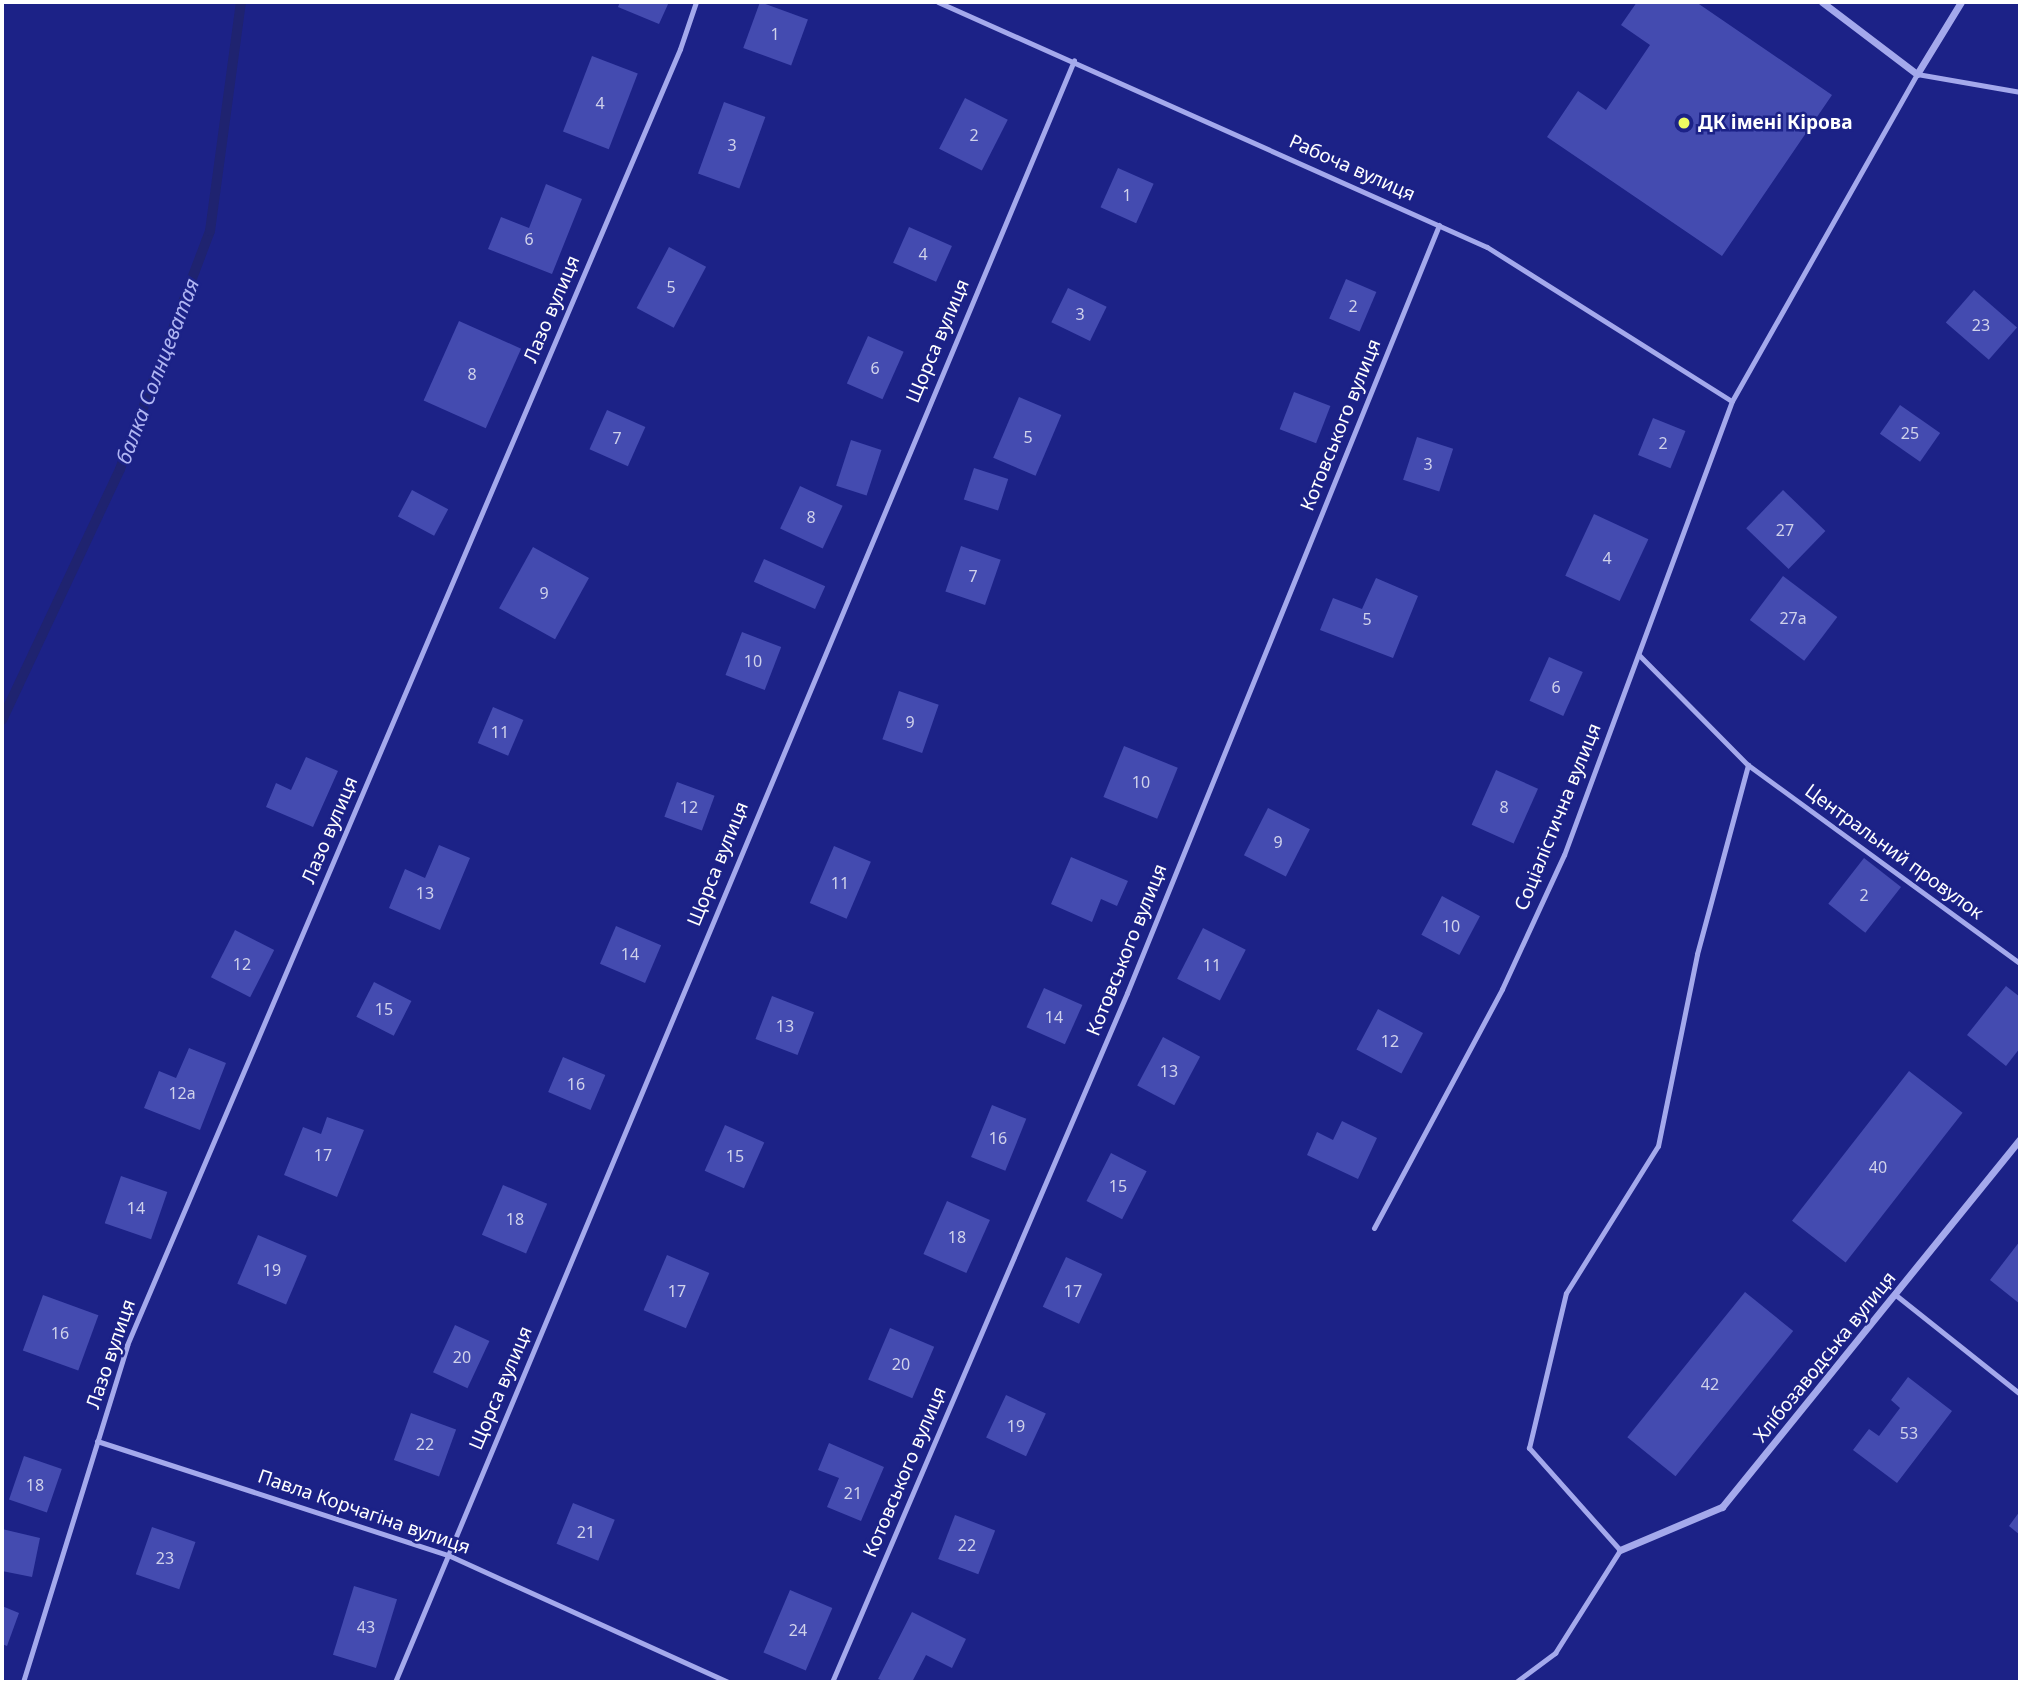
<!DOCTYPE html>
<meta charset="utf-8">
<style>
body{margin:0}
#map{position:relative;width:2022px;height:1684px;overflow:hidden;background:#1c2287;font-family:"Noto Sans",sans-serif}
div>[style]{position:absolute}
.stream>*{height:10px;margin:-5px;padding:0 5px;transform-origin:5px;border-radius:5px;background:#1f2370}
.building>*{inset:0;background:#444bb0;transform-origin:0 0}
.lane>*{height:5px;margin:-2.5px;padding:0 2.5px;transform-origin:2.5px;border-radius:2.5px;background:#a4a9ec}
.street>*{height:7px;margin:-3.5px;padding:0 3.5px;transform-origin:3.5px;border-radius:3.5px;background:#a4a9ec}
.dots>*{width:19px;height:19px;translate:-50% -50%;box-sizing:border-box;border:4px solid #1c2287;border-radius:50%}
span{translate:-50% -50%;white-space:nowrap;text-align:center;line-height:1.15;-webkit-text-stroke:5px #1c2287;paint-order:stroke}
.number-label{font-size:16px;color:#d0d2eb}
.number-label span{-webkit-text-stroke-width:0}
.poi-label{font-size:19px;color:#fff;font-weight:700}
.left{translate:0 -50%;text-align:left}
.street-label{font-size:19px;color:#fff}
.water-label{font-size:21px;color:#b0b5f3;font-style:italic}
.frame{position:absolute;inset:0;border:4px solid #fff;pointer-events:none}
</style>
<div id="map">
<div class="stream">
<div style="left:2px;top:720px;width:277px;rotate:-64.8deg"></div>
<div style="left:120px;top:469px;width:254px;rotate:-69.3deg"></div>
<div style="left:210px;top:231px;width:231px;rotate:-82.3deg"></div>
</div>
<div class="building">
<div style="clip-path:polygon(620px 2px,669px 2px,659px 24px,618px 7px)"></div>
<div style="left:760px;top:2px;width:51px;height:49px;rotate:20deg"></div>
<div style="clip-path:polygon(1637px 2px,1696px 2px,1832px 95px,1722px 256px,1547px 137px,1578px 91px,1606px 110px,1650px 45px,1621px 25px)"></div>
<div style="left:592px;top:56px;width:49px;height:81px;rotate:21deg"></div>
<div style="left:965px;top:98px;width:48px;height:57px;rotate:27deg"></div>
<div style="left:724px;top:102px;width:44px;height:76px;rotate:20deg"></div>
<div style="left:1118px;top:168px;width:39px;height:43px;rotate:24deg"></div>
<div style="clip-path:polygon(546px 184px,582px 199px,552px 274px,488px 249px,501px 217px,529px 228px)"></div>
<div style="left:909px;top:227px;width:47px;height:39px;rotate:24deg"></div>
<div style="left:669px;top:247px;width:42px;height:69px;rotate:28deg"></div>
<div style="left:1346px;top:279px;width:33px;height:43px;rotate:23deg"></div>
<div style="left:1068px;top:288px;width:43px;height:38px;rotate:26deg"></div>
<div style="left:1974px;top:290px;width:57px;height:43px;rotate:41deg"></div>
<div style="left:459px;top:321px;width:68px;height:87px;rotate:24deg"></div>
<div style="left:868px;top:336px;width:39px;height:52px;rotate:24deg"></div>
<div style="left:1294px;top:392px;width:39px;height:40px;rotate:21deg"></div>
<div style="left:1019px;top:397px;width:46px;height:66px;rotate:23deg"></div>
<div style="left:1900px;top:405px;width:49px;height:35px;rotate:35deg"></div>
<div style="left:607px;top:410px;width:42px;height:43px;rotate:24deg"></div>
<div style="left:1653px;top:418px;width:35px;height:40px;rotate:22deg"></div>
<div style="left:1417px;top:437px;width:38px;height:45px;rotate:18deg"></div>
<div style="left:851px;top:440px;width:32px;height:48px;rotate:18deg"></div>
<div style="left:974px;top:468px;width:36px;height:33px;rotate:18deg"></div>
<div style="left:800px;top:486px;width:47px;height:47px;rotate:25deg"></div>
<div style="left:412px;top:490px;width:41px;height:30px;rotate:28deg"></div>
<div style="left:1783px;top:490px;width:59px;height:53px;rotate:44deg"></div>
<div style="left:1594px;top:514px;width:60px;height:68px;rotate:25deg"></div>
<div style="left:961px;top:546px;width:42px;height:48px;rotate:19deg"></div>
<div style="left:533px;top:547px;width:64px;height:70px;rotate:29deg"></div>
<div style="left:764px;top:559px;width:67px;height:25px;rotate:24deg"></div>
<div style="left:1783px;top:576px;width:68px;height:55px;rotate:37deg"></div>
<div style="clip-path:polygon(1376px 578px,1418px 596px,1393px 658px,1320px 630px,1333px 598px,1362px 609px)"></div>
<div style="left:742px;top:632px;width:42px;height:46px;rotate:21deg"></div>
<div style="left:1549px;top:657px;width:37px;height:48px;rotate:24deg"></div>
<div style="left:899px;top:691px;width:42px;height:51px;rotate:19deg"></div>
<div style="left:493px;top:707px;width:33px;height:39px;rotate:23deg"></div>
<div style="left:1124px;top:746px;width:58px;height:55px;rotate:22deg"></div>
<div style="clip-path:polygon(306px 757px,338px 771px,313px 827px,266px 807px,276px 783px,291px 790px)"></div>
<div style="left:1496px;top:770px;width:46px;height:60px;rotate:24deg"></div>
<div style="left:677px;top:782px;width:40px;height:37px;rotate:20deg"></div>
<div style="left:1268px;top:808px;width:47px;height:53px;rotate:27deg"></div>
<div style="clip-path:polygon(439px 845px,470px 858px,440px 930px,389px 908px,405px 869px,425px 878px)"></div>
<div style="left:834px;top:846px;width:40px;height:62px;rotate:23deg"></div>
<div style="clip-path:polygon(1071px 857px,1128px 881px,1117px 906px,1101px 899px,1092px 922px,1051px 904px)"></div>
<div style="left:1864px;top:858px;width:47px;height:58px;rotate:38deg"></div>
<div style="left:1442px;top:896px;width:43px;height:44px;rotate:28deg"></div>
<div style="left:616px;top:926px;width:49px;height:41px;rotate:23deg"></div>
<div style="left:1203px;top:928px;width:48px;height:57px;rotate:27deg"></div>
<div style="left:235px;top:930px;width:44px;height:53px;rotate:27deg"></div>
<div style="left:374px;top:982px;width:42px;height:39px;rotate:27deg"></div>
<div style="clip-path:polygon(2006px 986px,2020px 997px,2020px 1048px,2006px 1066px,1967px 1035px)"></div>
<div style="left:1044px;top:988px;width:42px;height:43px;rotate:24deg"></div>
<div style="left:772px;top:996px;width:45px;height:46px;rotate:21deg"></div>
<div style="left:1378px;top:1009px;width:51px;height:46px;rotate:28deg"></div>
<div style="left:1163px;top:1037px;width:42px;height:55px;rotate:28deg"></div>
<div style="clip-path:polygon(189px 1048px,226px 1063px,200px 1130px,144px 1108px,159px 1071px,176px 1078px)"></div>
<div style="left:563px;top:1057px;width:46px;height:38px;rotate:23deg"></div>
<div style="left:1909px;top:1071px;width:68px;height:190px;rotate:38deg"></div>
<div style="left:992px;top:1105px;width:37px;height:56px;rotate:22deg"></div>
<div style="clip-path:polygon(327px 1117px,364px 1130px,337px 1197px,284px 1175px,303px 1127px,321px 1134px)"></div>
<div style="clip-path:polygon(1342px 1121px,1377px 1138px,1358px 1179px,1307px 1155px,1317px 1132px,1333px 1140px)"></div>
<div style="left:725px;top:1125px;width:43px;height:50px;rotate:24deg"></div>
<div style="left:1111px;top:1153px;width:40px;height:54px;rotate:27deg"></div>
<div style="left:121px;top:1176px;width:49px;height:50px;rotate:19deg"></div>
<div style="left:503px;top:1185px;width:48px;height:54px;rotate:23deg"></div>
<div style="left:947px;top:1201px;width:47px;height:58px;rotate:24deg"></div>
<div style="left:258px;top:1235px;width:53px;height:53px;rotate:23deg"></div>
<div style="clip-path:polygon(2020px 1241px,2020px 1304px,1990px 1280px)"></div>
<div style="left:667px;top:1255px;width:46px;height:60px;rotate:23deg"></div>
<div style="left:1066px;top:1257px;width:40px;height:55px;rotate:25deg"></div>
<div style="left:1745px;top:1292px;width:62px;height:187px;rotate:39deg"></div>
<div style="left:43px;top:1295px;width:59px;height:59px;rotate:20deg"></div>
<div style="left:455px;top:1325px;width:38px;height:52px;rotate:25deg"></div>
<div style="left:890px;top:1328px;width:48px;height:56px;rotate:23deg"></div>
<div style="clip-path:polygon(1908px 1377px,1952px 1411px,1897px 1483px,1853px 1450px,1869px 1429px,1879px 1436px,1900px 1408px,1891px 1400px)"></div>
<div style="left:1006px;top:1395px;width:44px;height:47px;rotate:25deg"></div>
<div style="left:411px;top:1413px;width:48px;height:50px;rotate:20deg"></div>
<div style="clip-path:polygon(829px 1443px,884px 1467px,861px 1521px,827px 1507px,839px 1478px,818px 1470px)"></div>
<div style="left:24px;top:1456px;width:40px;height:46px;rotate:19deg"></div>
<div style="left:573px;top:1503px;width:45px;height:44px;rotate:22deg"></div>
<div style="clip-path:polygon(2020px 1511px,2020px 1535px,2009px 1526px)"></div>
<div style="left:955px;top:1515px;width:43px;height:47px;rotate:21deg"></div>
<div style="left:152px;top:1527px;width:46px;height:50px;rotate:19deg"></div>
<div style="clip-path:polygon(2px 1529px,40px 1538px,32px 1577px,2px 1571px)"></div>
<div style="left:354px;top:1586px;width:45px;height:72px;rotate:17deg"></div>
<div style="left:790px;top:1590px;width:46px;height:68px;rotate:23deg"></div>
<div style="clip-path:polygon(2px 1606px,19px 1613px,7px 1646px,2px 1644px)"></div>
<div style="clip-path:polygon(912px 1612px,966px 1639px,952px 1668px,926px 1655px,912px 1682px,886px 1682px,878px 1679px)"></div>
</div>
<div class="lane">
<div style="left:938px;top:2px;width:601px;rotate:24.05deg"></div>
<div style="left:1487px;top:247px;width:289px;rotate:32.2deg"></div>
<div style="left:1639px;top:655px;width:155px;rotate:45.3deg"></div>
<div style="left:1748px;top:765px;width:336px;rotate:36.1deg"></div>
<div style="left:1374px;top:1228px;width:271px;rotate:-61.8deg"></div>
<div style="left:1502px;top:989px;width:148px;rotate:-65.2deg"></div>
<div style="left:1564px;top:855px;width:484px;rotate:-69.7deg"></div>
<div style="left:1732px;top:401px;width:376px;rotate:-60.5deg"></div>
<div style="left:1917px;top:74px;width:105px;rotate:9.9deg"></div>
<div style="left:1897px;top:1296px;width:157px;rotate:38.5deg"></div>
<div style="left:97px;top:1441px;width:369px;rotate:18deg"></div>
<div style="left:448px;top:1555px;width:307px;rotate:24.4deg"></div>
<div style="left:23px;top:1682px;width:353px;rotate:-72.8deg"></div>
<div style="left:127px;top:1345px;width:1409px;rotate:-66.89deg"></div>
<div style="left:680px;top:49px;width:50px;rotate:-71.2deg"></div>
<div style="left:395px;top:1682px;width:1758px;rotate:-67.28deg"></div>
<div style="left:832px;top:1682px;width:749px;rotate:-66.82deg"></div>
<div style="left:1127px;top:993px;width:829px;rotate:-67.89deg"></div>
<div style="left:1516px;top:1682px;width:49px;rotate:-36.6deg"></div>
<div style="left:1555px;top:1653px;width:122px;rotate:-57.7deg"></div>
<div style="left:1620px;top:1550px;width:137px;rotate:-131.7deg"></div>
<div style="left:1529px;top:1448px;width:159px;rotate:-76.6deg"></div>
<div style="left:1566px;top:1293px;width:173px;rotate:-58deg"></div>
<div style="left:1658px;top:1146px;width:196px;rotate:-78.5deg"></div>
<div style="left:1697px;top:954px;width:196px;rotate:-74.9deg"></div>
</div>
<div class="street">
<div style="left:1822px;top:2px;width:119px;rotate:37.2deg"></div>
<div style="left:1917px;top:74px;width:84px;rotate:-58.6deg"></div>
<div style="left:1620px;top:1550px;width:111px;rotate:-22.9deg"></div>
<div style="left:1722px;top:1507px;width:474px;rotate:-51deg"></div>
</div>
<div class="dots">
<div style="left:1684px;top:123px;background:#eefc61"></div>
</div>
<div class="number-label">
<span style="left:775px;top:34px">1</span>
<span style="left:600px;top:103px">4</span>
<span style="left:974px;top:135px">2</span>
<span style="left:732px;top:145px">3</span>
<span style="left:1127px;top:195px">1</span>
<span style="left:529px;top:239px">6</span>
<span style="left:923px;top:254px">4</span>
<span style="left:671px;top:287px">5</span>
<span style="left:1353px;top:306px">2</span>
<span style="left:1080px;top:314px">3</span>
<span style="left:1981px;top:325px">23</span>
<span style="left:875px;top:368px">6</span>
<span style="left:472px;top:374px">8</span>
<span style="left:1910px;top:433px">25</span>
<span style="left:1028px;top:437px">5</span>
<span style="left:617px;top:438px">7</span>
<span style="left:1663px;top:443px">2</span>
<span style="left:1428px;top:464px">3</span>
<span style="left:811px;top:517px">8</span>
<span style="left:1785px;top:530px">27</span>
<span style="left:1607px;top:558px">4</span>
<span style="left:973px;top:576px">7</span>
<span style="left:544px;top:593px">9</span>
<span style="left:1793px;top:618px">27а</span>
<span style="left:1367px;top:619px">5</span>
<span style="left:753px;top:661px">10</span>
<span style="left:1556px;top:687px">6</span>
<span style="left:910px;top:722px">9</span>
<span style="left:500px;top:732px">11</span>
<span style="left:1141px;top:782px">10</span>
<span style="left:689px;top:807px">12</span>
<span style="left:1504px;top:807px">8</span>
<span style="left:1278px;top:842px">9</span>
<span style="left:840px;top:883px">11</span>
<span style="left:425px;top:893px">13</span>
<span style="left:1864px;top:895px">2</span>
<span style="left:1451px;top:926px">10</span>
<span style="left:630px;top:954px">14</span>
<span style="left:242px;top:964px">12</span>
<span style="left:1212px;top:965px">11</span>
<span style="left:384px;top:1009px">15</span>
<span style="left:1054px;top:1017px">14</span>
<span style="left:785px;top:1026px">13</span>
<span style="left:1390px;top:1041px">12</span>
<span style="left:1169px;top:1071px">13</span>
<span style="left:576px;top:1084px">16</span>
<span style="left:182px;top:1093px">12а</span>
<span style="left:998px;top:1138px">16</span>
<span style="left:323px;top:1155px">17</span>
<span style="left:735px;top:1156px">15</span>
<span style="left:1878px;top:1167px">40</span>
<span style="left:1118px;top:1186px">15</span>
<span style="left:136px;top:1208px">14</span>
<span style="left:515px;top:1219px">18</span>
<span style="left:957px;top:1237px">18</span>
<span style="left:272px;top:1270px">19</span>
<span style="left:677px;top:1291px">17</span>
<span style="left:1073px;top:1291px">17</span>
<span style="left:60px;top:1333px">16</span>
<span style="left:462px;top:1357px">20</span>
<span style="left:901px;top:1364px">20</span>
<span style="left:1710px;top:1384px">42</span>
<span style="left:1016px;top:1426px">19</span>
<span style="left:1909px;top:1433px">53</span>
<span style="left:425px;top:1444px">22</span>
<span style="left:35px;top:1485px">18</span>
<span style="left:853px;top:1493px">21</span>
<span style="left:586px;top:1532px">21</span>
<span style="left:967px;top:1545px">22</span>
<span style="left:165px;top:1558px">23</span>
<span style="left:366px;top:1627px">43</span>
<span style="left:798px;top:1630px">24</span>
</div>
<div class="poi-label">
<span class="left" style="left:1698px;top:123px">ДК імені Кірова</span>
</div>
<div class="street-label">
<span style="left:1352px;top:168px;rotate:24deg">Рабоча вулиця</span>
<span style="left:552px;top:309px;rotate:-67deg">Лазо вулиця</span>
<span style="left:938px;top:341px;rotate:-67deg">Щорса вулиця</span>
<span style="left:1341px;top:425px;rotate:-68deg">Котовського вулиця</span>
<span style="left:1558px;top:817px;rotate:-68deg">Соціалістична вулиця</span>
<span style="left:330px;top:830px;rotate:-67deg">Лазо вулиця</span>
<span style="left:1894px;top:852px;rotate:36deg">Центральний провулок</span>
<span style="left:718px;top:864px;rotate:-68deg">Щорса вулиця</span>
<span style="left:1127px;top:950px;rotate:-68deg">Котовського вулиця</span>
<span style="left:111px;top:1354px;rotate:-71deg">Лазо вулиця</span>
<span style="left:1825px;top:1357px;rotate:-51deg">Хлібозаводська вулиця</span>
<span style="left:501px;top:1388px;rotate:-67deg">Щорса вулиця</span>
<span style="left:905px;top:1472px;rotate:-67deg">Котовського вулиця</span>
<span style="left:364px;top:1512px;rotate:19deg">Павла Корчагіна вулиця</span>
</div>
<div class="water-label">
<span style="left:157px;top:371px;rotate:-69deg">балка Солнцеватая</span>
</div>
<div class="frame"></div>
</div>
